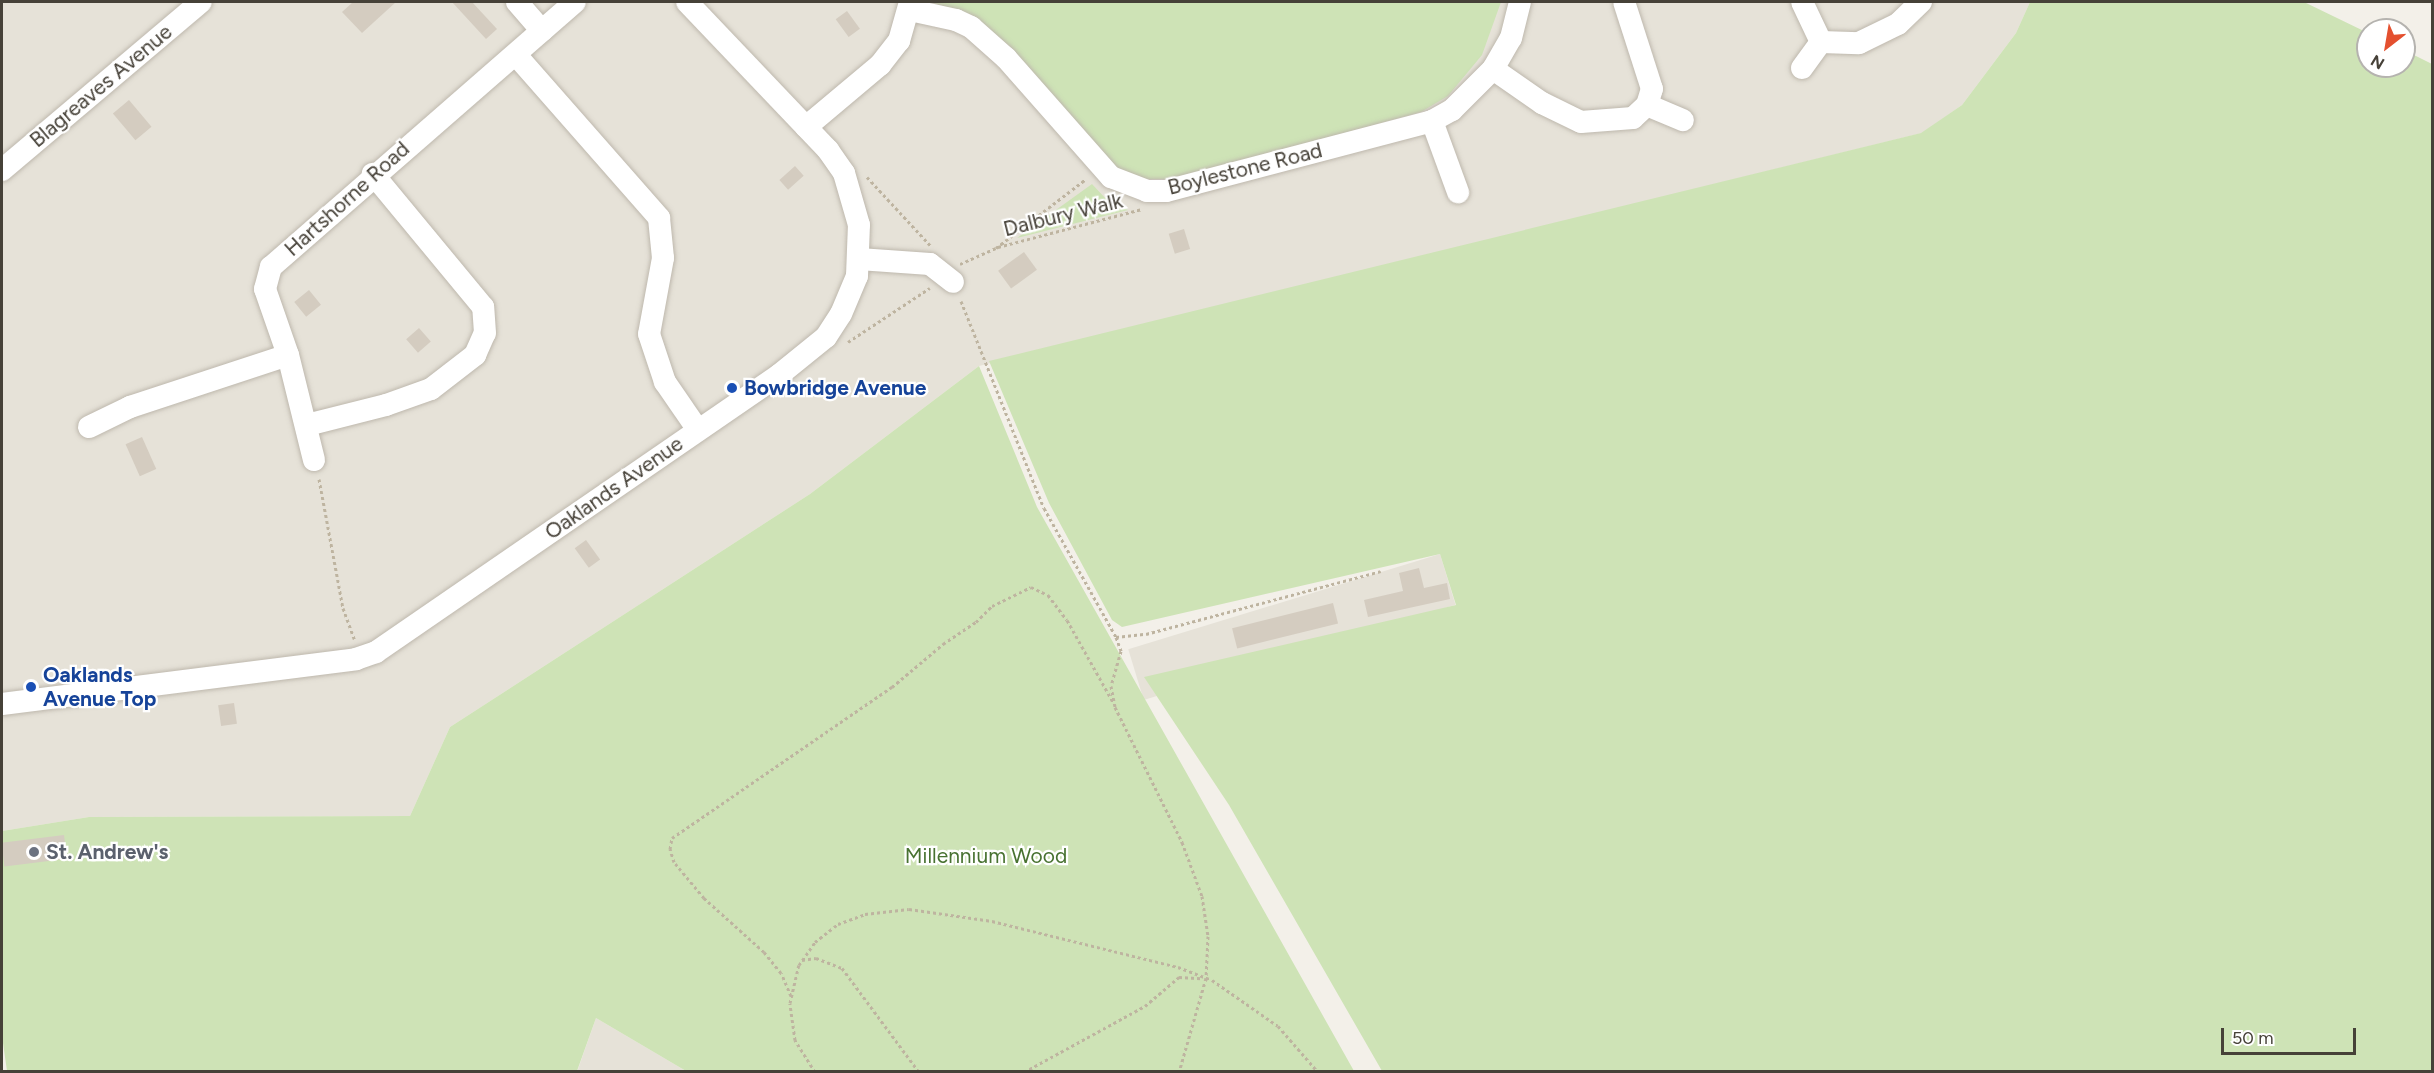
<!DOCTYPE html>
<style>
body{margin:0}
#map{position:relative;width:2434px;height:1073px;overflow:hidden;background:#f3f0e9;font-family:Figtree,sans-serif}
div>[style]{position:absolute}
.residential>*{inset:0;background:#e6e2d8;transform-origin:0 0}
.green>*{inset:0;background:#cee3b6}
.building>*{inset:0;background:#d4ccc0;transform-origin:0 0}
.path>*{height:3px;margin-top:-1.5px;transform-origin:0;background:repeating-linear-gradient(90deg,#beb4a0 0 3px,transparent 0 6px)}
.roads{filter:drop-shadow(0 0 2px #beb8ad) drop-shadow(0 0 2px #beb8ad)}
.minor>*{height:22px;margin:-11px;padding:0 11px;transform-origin:11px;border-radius:11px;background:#fff}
.dots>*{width:16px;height:16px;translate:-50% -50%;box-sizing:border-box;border:3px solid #fff;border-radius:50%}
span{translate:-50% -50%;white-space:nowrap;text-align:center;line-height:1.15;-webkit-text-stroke:4.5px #fff;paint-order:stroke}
.street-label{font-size:21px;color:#464138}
.transit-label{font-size:21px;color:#164399;font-weight:700}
.left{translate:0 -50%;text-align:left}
.worship-label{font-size:21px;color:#5b616d;font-weight:700}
.park-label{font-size:21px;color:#487231}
.frame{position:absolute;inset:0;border:3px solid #464138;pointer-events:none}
.north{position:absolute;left:2356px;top:18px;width:60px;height:60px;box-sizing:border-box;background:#fff;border:2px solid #b5b3af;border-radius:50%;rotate:211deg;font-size:16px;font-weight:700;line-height:24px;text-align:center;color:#464138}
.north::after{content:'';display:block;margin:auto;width:21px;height:27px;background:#e4502f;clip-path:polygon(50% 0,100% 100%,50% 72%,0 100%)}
.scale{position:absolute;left:2221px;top:1028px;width:135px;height:27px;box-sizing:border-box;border:3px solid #464138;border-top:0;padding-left:8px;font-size:18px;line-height:21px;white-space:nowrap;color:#464138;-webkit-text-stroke:4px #fff;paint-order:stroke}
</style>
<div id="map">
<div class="residential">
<div style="clip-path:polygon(2px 2px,2030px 2px,2016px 33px,1962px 105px,1922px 133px,979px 366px,810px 494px,450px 727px,410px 816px,89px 817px,2px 831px)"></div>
<div style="left:1440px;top:554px;width:53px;height:326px;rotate:73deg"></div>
<div style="clip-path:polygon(596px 1018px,686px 1071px,577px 1072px)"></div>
</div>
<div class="green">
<div style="clip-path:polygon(931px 2px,1501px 2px,1482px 55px,1448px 96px,1421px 112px,1179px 179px,1141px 179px,1116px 170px,1013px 49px,976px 19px)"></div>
<div style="clip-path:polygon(2030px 2px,2304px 2px,2368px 33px,2368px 66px,2404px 66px,2404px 50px,2432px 64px,2432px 1071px,1382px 1071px,1229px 805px,1144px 677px,1456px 605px,1440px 554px,1122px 627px,1112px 620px,1049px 503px,989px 361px,1921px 133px,1962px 105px,2016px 33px)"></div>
<div style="clip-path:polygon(1092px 184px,1107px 200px,1128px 210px,1017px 238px)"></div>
<div style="clip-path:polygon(979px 366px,1037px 507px,1354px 1071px,686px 1071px,596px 1018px,577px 1071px,7px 1071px,2px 1036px,2px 831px,89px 817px,410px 816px,450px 727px,810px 494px)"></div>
</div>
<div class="building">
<div style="clip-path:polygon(353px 2px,396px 2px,362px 33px,342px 12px)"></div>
<div style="clip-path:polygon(452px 2px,472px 2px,497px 29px,486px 39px)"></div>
<div style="left:847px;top:11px;width:22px;height:14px;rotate:54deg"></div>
<div style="left:129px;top:100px;width:35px;height:21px;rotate:50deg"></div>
<div style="left:795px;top:166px;width:13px;height:21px;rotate:48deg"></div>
<div style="left:1184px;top:229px;width:21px;height:16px;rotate:73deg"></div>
<div style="left:1024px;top:252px;width:22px;height:32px;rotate:54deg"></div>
<div style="left:309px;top:290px;width:19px;height:19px;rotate:51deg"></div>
<div style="left:419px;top:328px;width:18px;height:17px;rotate:49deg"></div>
<div style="left:142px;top:437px;width:35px;height:18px;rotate:66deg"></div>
<div style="left:586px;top:540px;width:24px;height:14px;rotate:54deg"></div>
<div style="clip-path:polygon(1419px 568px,1424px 588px,1447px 583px,1450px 599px,1368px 617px,1364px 600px,1403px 591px,1399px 573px)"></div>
<div style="left:1333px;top:603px;width:21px;height:104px;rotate:76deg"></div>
<div style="left:234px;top:703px;width:21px;height:16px;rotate:82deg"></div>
<div style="left:64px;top:835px;width:24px;height:63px;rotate:83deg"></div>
</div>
<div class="path">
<div style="left:867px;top:177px;width:93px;rotate:47.2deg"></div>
<div style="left:998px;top:247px;width:149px;rotate:-14.8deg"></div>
<div style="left:960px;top:264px;width:39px;rotate:-24deg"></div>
<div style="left:996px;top:248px;width:113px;rotate:-37.5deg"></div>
<div style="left:961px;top:301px;width:223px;rotate:68.2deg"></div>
<div style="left:1044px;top:508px;width:148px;rotate:60.8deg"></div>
<div style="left:1116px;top:637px;width:15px;rotate:70deg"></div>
<div style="left:1121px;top:651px;width:36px;rotate:106deg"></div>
<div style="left:1111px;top:686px;width:21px;rotate:79deg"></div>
<div style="left:1115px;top:707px;width:151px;rotate:63.6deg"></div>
<div style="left:1182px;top:842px;width:58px;rotate:69.7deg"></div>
<div style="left:1202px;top:896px;width:40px;rotate:81.5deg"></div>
<div style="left:1208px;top:936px;width:42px;rotate:92.7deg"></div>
<div style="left:1206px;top:978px;width:98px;rotate:106deg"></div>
<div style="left:848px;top:342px;width:98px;rotate:-33.4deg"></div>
<div style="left:319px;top:479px;width:131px;rotate:79.5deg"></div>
<div style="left:343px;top:608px;width:33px;rotate:70deg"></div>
<div style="left:1116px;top:637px;width:30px;rotate:-6deg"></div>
<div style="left:1146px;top:634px;width:243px;rotate:-15deg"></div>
<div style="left:802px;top:960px;width:14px;rotate:-8deg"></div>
<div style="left:816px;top:958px;width:28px;rotate:21deg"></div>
<div style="left:842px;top:968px;width:129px;rotate:53.5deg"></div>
<div style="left:791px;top:996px;width:25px;rotate:-113deg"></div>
<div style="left:781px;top:973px;width:27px;rotate:-129deg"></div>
<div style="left:764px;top:952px;width:81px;rotate:-138deg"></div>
<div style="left:704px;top:898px;width:47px;rotate:-129.8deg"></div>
<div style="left:674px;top:862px;width:14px;rotate:-107deg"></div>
<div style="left:670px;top:849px;width:11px;rotate:-80deg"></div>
<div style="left:672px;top:838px;width:267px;rotate:-34.5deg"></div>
<div style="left:892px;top:687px;width:67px;rotate:-40.1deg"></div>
<div style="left:943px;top:644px;width:40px;rotate:-34deg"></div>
<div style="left:976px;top:622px;width:23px;rotate:-45deg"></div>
<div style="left:992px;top:606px;width:43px;rotate:-26deg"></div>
<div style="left:1031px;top:587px;width:19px;rotate:25deg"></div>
<div style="left:1048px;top:595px;width:31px;rotate:53deg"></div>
<div style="left:1067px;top:620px;width:94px;rotate:60.7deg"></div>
<div style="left:815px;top:1072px;width:38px;rotate:-122deg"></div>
<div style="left:795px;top:1040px;width:37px;rotate:-98deg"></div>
<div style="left:790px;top:1003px;width:39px;rotate:-77deg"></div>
<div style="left:799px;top:965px;width:28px;rotate:-55deg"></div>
<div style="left:815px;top:942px;width:29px;rotate:-38deg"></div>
<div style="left:838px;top:924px;width:29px;rotate:-20deg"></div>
<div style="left:865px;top:914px;width:44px;rotate:-6.5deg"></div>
<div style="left:909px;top:909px;width:84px;rotate:8.2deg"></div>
<div style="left:992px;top:921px;width:192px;rotate:13.9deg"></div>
<div style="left:1178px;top:967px;width:36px;rotate:21deg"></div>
<div style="left:1212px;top:980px;width:80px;rotate:34.9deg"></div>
<div style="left:1278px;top:1026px;width:61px;rotate:49deg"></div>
<div style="left:1024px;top:1072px;width:138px;rotate:-28.6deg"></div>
<div style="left:1145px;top:1006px;width:45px;rotate:-40.5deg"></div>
<div style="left:1179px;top:977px;width:22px;rotate:3deg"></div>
</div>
<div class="roads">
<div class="minor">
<div style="left:517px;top:2px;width:38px;rotate:49deg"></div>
<div style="left:1802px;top:2px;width:44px;rotate:64.6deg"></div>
<div style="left:1821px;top:42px;width:38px;rotate:2deg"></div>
<div style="left:1859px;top:43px;width:43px;rotate:-26deg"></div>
<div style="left:1898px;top:24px;width:32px;rotate:-44deg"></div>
<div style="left:910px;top:10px;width:47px;rotate:12.3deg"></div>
<div style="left:956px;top:20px;width:17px;rotate:25deg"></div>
<div style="left:971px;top:27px;width:47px;rotate:41.5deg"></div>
<div style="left:1006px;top:58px;width:159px;rotate:48.6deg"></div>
<div style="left:1111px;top:177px;width:39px;rotate:21deg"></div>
<div style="left:1147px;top:191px;width:19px"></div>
<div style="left:1166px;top:191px;width:275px;rotate:-14.7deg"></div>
<div style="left:1432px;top:121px;width:23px;rotate:-29deg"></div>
<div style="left:1452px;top:110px;width:58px;rotate:-45deg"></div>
<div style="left:1493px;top:69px;width:36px;rotate:-60deg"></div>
<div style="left:1511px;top:38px;width:37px;rotate:-76deg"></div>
<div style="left:516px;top:55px;width:217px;rotate:48.7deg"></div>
<div style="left:659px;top:218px;width:40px;rotate:84.3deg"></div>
<div style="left:663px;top:258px;width:77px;rotate:100.4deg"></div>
<div style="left:649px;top:334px;width:51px;rotate:71.6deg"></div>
<div style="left:665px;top:382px;width:58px;rotate:55.5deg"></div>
<div style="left:1802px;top:68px;width:32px;rotate:-54deg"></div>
<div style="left:1493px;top:69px;width:60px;rotate:34.8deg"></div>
<div style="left:1542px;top:103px;width:43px;rotate:26deg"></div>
<div style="left:1581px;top:122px;width:52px;rotate:-4.4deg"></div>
<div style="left:1633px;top:118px;width:19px;rotate:-43deg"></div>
<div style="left:1647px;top:105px;width:17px;rotate:-73deg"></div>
<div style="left:1652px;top:89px;width:91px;rotate:-107.8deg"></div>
<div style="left:1647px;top:105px;width:39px;rotate:23deg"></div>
<div style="left:1432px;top:121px;width:76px;rotate:69.9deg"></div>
<div style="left:806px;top:127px;width:97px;rotate:-40deg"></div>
<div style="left:880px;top:65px;width:31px;rotate:-52deg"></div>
<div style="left:899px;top:41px;width:41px;rotate:-74.2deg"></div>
<div style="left:2px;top:170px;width:260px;rotate:-40.2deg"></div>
<div style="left:859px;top:259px;width:71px;rotate:4deg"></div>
<div style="left:930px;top:264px;width:29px;rotate:38deg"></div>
<div style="left:307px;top:425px;width:81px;rotate:-14.2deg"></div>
<div style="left:386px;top:405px;width:48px;rotate:-19.6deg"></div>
<div style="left:431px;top:389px;width:56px;rotate:-37.7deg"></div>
<div style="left:475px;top:355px;width:24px;rotate:-66deg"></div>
<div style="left:485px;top:333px;width:26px;rotate:-94deg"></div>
<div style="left:483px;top:307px;width:173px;rotate:-129.6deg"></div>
<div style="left:89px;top:427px;width:46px;rotate:-26deg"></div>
<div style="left:130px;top:407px;width:166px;rotate:-18.2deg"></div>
<div style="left:314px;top:460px;width:108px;rotate:-103.9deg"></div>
<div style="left:288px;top:355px;width:70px;rotate:-109.2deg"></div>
<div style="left:265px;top:289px;width:23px;rotate:-75deg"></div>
<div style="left:271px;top:267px;width:403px;rotate:-41.1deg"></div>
<div style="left:2px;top:704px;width:357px;rotate:-7.2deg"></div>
<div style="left:356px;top:659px;width:21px;rotate:-19deg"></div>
<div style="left:376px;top:652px;width:489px;rotate:-34.5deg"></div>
<div style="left:779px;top:375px;width:60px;rotate:-39deg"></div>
<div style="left:826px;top:337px;width:27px;rotate:-57deg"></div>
<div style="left:841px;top:314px;width:41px;rotate:-67.2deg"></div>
<div style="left:857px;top:276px;width:51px;rotate:-87.8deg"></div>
<div style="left:859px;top:225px;width:54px;rotate:-106.1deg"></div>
<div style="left:844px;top:173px;width:28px;rotate:-125deg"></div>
<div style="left:828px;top:150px;width:204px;rotate:-133.6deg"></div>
</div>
</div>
<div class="dots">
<div style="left:732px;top:388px;background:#1a4fb4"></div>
<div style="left:31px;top:687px;background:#1a4fb4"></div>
<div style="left:34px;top:852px;background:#6b7280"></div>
</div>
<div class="street-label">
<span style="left:101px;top:86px;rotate:-40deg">Blagreaves Avenue</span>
<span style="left:1245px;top:169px;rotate:-14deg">Boylestone Road</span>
<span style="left:347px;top:199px;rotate:-42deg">Hartshorne Road</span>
<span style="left:1063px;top:215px;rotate:-14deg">Dalbury Walk</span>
<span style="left:614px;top:488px;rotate:-35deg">Oaklands Avenue</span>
</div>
<div class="transit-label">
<span class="left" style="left:744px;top:388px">Bowbridge Avenue</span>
<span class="left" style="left:43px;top:687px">Oaklands<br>Avenue Top</span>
</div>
<div class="worship-label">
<span class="left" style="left:46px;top:852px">St. Andrew's</span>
</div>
<div class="park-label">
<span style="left:986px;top:856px">Millennium Wood</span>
</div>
<div class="frame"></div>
<div class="north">N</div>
<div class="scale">50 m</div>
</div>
